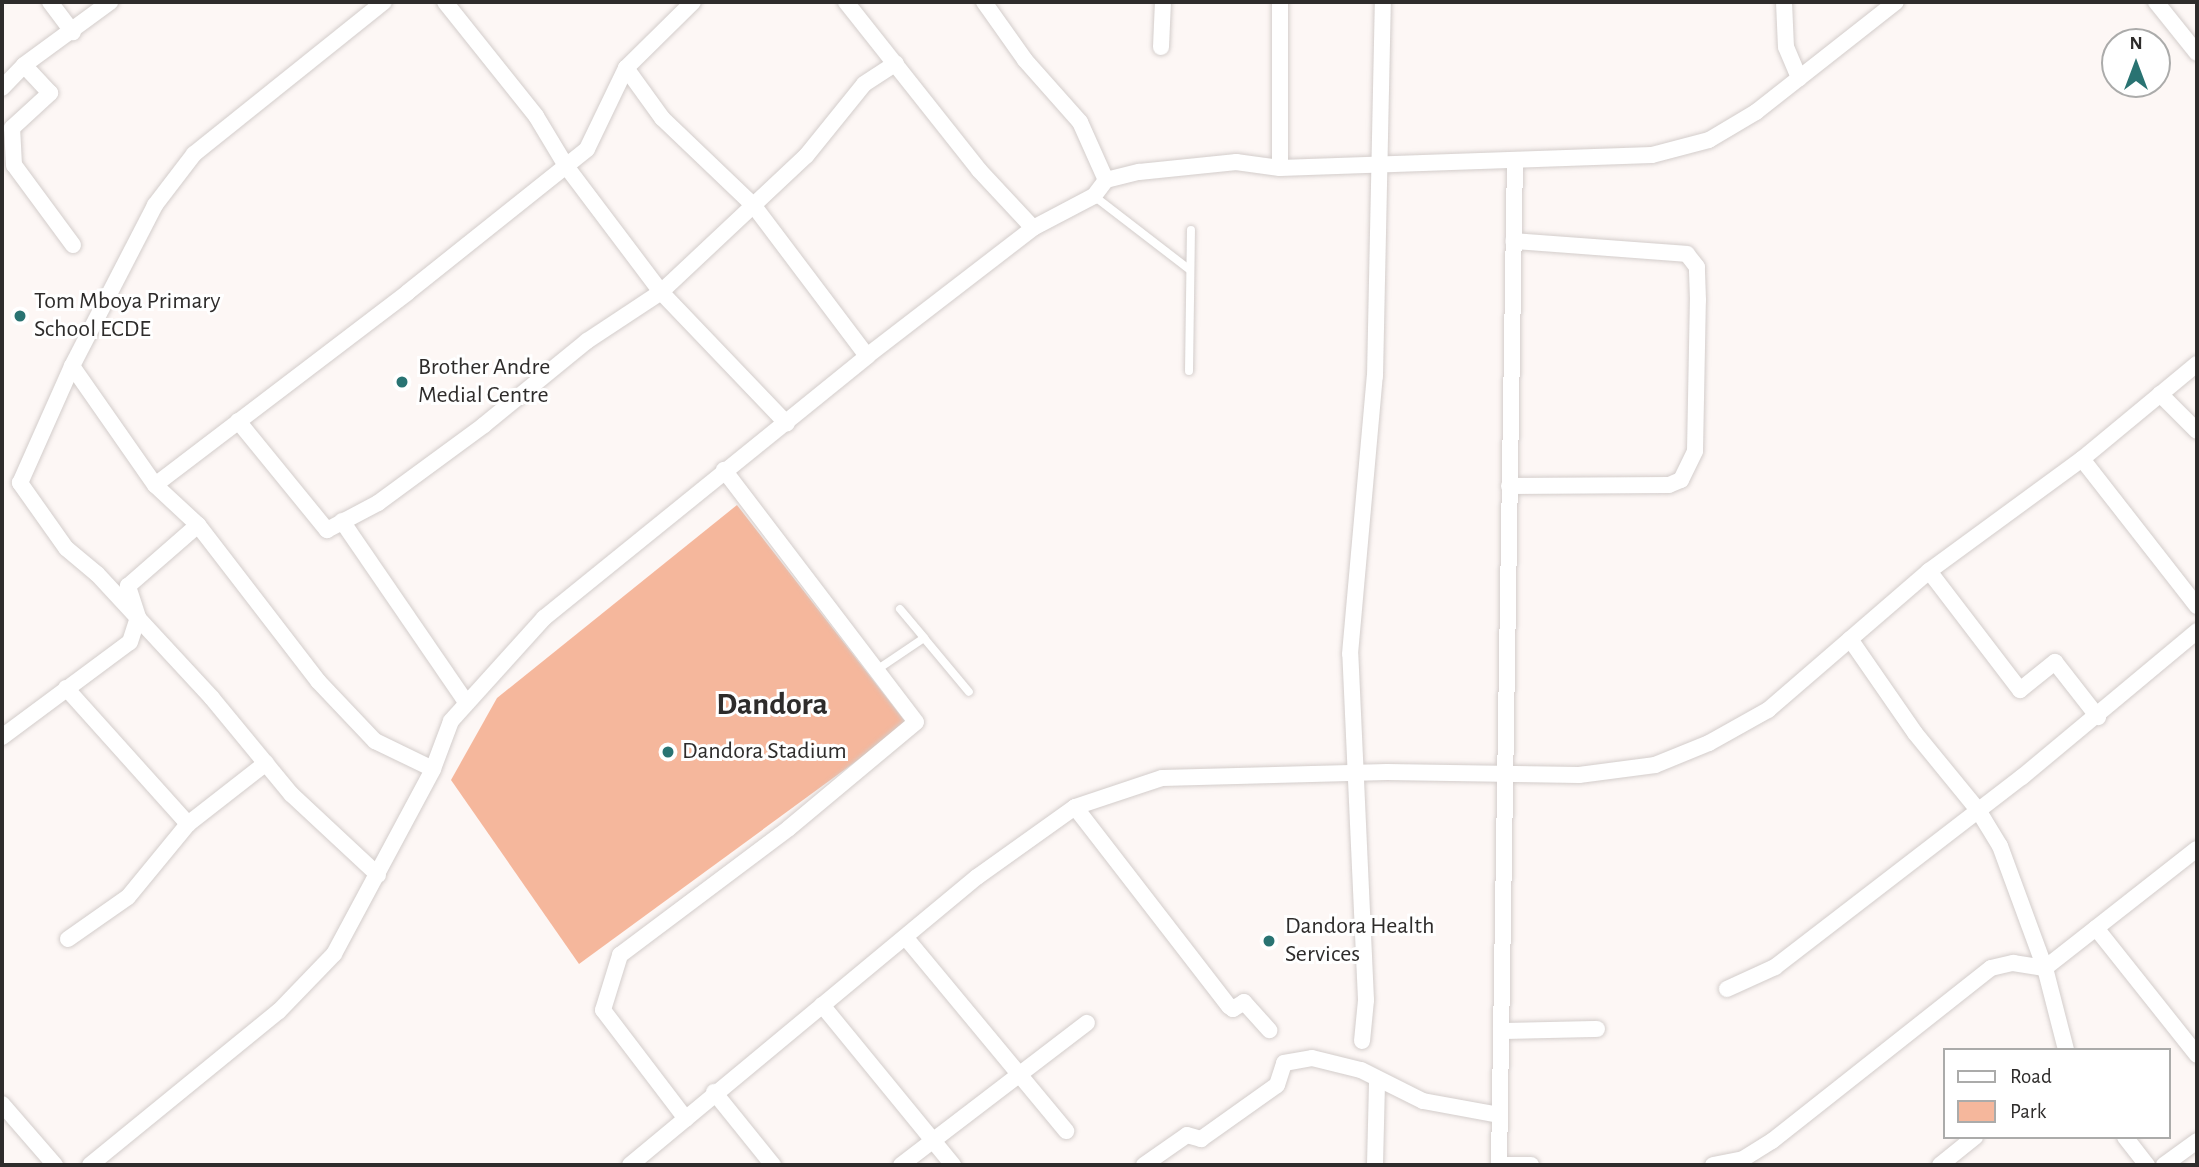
<!DOCTYPE html>
<style>
body{margin:0}
#map{position:relative;width:2199px;height:1167px;overflow:hidden;background:#fdf7f5;font-family:"Alegreya Sans",sans-serif}
div>[style]{position:absolute}
.green>*{inset:0;background:#f5b79c}
.roads{filter:drop-shadow(0 0 2px #d3cdcb) drop-shadow(0 0 2px #d3cdcb)}
.lane>*{height:8px;margin:-4px;padding:0 4px;transform-origin:4px;border-radius:4px;background:#fff}
.street>*{height:16px;margin:-8px;padding:0 8px;transform-origin:8px;border-radius:8px;background:#fff}
.dots>*{width:19px;height:19px;translate:-50% -50%;box-sizing:border-box;border:4px solid #fff;border-radius:50%}
span{translate:-50% -50%;white-space:nowrap;text-align:center;line-height:1.15;-webkit-text-stroke:6px #fff;paint-order:stroke}
.poi-label{font-size:24px;color:#2e2c2b}
.left{translate:0 -50%;text-align:left}
.district-label{font-size:32px;color:#2e2c2b;font-weight:700}
.frame{position:absolute;inset:0;border:4px solid #2e2c2b;pointer-events:none}
.legend{position:absolute;left:1943px;top:1048px;width:228px;height:91px;box-sizing:border-box;background:#fff;border:2px solid #ababaa;margin:0;padding:9px 12px;list-style:none;font-size:21px;color:#2e2c2b}
.legend li{display:flex;align-items:center;gap:14px;height:35px}
.legend b{width:35px;border:2px solid #ababaa}
.north{position:absolute;left:2101px;top:28px;width:70px;height:70px;box-sizing:border-box;background:#fff;border:2px solid #ababaa;border-radius:50%;rotate:0deg;font-size:19px;font-weight:700;line-height:28px;text-align:center;color:#2e2c2b}
.north::after{content:'';display:block;margin:auto;width:24px;height:32px;background:#297372;clip-path:polygon(50% 0,100% 100%,50% 72%,0 100%)}
</style>
<div id="map">
<div class="green">
<div style="clip-path:polygon(737px 505px,907px 724px,579px 964px,451px 780px,497px 698px)"></div>
</div>
<div class="roads">
<div class="lane">
<div style="left:1094px;top:196px;width:121px;rotate:37.6deg"></div>
<div style="left:1189px;top:371px;width:141px;rotate:-89.2deg"></div>
<div style="left:900px;top:609px;width:38px;rotate:50deg"></div>
<div style="left:878px;top:669px;width:55px;rotate:-34deg"></div>
<div style="left:924px;top:638px;width:70px;rotate:50.2deg"></div>
</div>
<div class="street">
<div style="left:50px;top:2px;width:38px;rotate:53deg"></div>
<div style="left:445px;top:2px;width:146px;rotate:51.4deg"></div>
<div style="left:536px;top:116px;width:58px;rotate:59deg"></div>
<div style="left:566px;top:166px;width:158px;rotate:53deg"></div>
<div style="left:661px;top:292px;width:182px;rotate:46.3deg"></div>
<div style="left:846px;top:2px;width:214px;rotate:51.6deg"></div>
<div style="left:979px;top:170px;width:79px;rotate:47deg"></div>
<div style="left:984px;top:2px;width:71px;rotate:54.7deg"></div>
<div style="left:1025px;top:60px;width:83px;rotate:48.4deg"></div>
<div style="left:1080px;top:122px;width:64px;rotate:65.9deg"></div>
<div style="left:1280px;top:2px;width:166px;rotate:90deg"></div>
<div style="left:1784px;top:2px;width:45px;rotate:87.5deg"></div>
<div style="left:1786px;top:47px;width:34px;rotate:67deg"></div>
<div style="left:2156px;top:2px;width:65px;rotate:51.2deg"></div>
<div style="left:1161px;top:47px;width:45px;rotate:-87.5deg"></div>
<div style="left:626px;top:68px;width:62px;rotate:54.2deg"></div>
<div style="left:662px;top:118px;width:127px;rotate:43.7deg"></div>
<div style="left:754px;top:206px;width:188px;rotate:53deg"></div>
<div style="left:2px;top:88px;width:32px;rotate:-46deg"></div>
<div style="left:73px;top:245px;width:99px;rotate:-126.4deg"></div>
<div style="left:14px;top:165px;width:37px;rotate:-93deg"></div>
<div style="left:12px;top:128px;width:52px;rotate:-42.6deg"></div>
<div style="left:50px;top:93px;width:38px;rotate:-133deg"></div>
<div style="left:24px;top:65px;width:107px;rotate:-36.2deg"></div>
<div style="left:72px;top:366px;width:145px;rotate:55.1deg"></div>
<div style="left:155px;top:485px;width:59px;rotate:42.9deg"></div>
<div style="left:198px;top:525px;width:197px;rotate:52.4deg"></div>
<div style="left:318px;top:681px;width:83px;rotate:46.5deg"></div>
<div style="left:375px;top:741px;width:64px;rotate:25.8deg"></div>
<div style="left:2160px;top:394px;width:52px;rotate:45deg"></div>
<div style="left:238px;top:421px;width:141px;rotate:50.8deg"></div>
<div style="left:327px;top:530px;width:58px;rotate:-27.9deg"></div>
<div style="left:378px;top:503px;width:132px;rotate:-36.3deg"></div>
<div style="left:484px;top:425px;width:133px;rotate:-39.2deg"></div>
<div style="left:587px;top:341px;width:89px;rotate:-33.5deg"></div>
<div style="left:661px;top:292px;width:199px;rotate:-43.2deg"></div>
<div style="left:806px;top:156px;width:92px;rotate:-51.1deg"></div>
<div style="left:864px;top:84px;width:38px;rotate:-33deg"></div>
<div style="left:2082px;top:459px;width:187px;rotate:52deg"></div>
<div style="left:155px;top:485px;width:318px;rotate:-37.3deg"></div>
<div style="left:408px;top:292px;width:229px;rotate:-38.6deg"></div>
<div style="left:587px;top:149px;width:90px;rotate:-64.3deg"></div>
<div style="left:626px;top:68px;width:94px;rotate:-44.6deg"></div>
<div style="left:1509px;top:486px;width:160px;rotate:-0.4deg"></div>
<div style="left:1669px;top:485px;width:13px;rotate:-23deg"></div>
<div style="left:1681px;top:480px;width:32px;rotate:-64deg"></div>
<div style="left:1695px;top:451px;width:151px;rotate:-88.9deg"></div>
<div style="left:1698px;top:300px;width:33px;rotate:-92deg"></div>
<div style="left:1697px;top:267px;width:16px;rotate:-128deg"></div>
<div style="left:1687px;top:254px;width:174px;rotate:-175.7deg"></div>
<div style="left:342px;top:521px;width:219px;rotate:55.6deg"></div>
<div style="left:1929px;top:571px;width:150px;rotate:52.6deg"></div>
<div style="left:2020px;top:690px;width:45px;rotate:-38.7deg"></div>
<div style="left:2055px;top:662px;width:70px;rotate:52deg"></div>
<div style="left:1850px;top:639px;width:114px;rotate:55.3deg"></div>
<div style="left:1915px;top:733px;width:99px;rotate:50.7deg"></div>
<div style="left:1978px;top:810px;width:42px;rotate:58.6deg"></div>
<div style="left:2000px;top:846px;width:130px;rotate:69.8deg"></div>
<div style="left:2045px;top:968px;width:85px;rotate:75.6deg"></div>
<div style="left:66px;top:688px;width:183px;rotate:48.1deg"></div>
<div style="left:2px;top:737px;width:159px;rotate:-36.6deg"></div>
<div style="left:130px;top:642px;width:26px;rotate:-72deg"></div>
<div style="left:138px;top:617px;width:33px;rotate:-108deg"></div>
<div style="left:128px;top:586px;width:93px;rotate:-41.1deg"></div>
<div style="left:1075px;top:807px;width:252px;rotate:52.3deg"></div>
<div style="left:1229px;top:1006px;width:5px;rotate:37deg"></div>
<div style="left:1233px;top:1009px;width:13px;rotate:-32deg"></div>
<div style="left:1244px;top:1002px;width:38px;rotate:48deg"></div>
<div style="left:378px;top:875px;width:119px;rotate:-137deg"></div>
<div style="left:291px;top:794px;width:124px;rotate:-129.5deg"></div>
<div style="left:212px;top:698px;width:169px;rotate:-132.8deg"></div>
<div style="left:97px;top:574px;width:40px;rotate:-140deg"></div>
<div style="left:66px;top:548px;width:80px;rotate:-125.3deg"></div>
<div style="left:20px;top:483px;width:128px;rotate:-66deg"></div>
<div style="left:72px;top:366px;width:181px;rotate:-62.7deg"></div>
<div style="left:155px;top:205px;width:64px;rotate:-52.6deg"></div>
<div style="left:194px;top:154px;width:243px;rotate:-38.7deg"></div>
<div style="left:2096px;top:928px;width:162px;rotate:51.5deg"></div>
<div style="left:906px;top:938px;width:251px;rotate:50.3deg"></div>
<div style="left:68px;top:939px;width:73px;rotate:-35deg"></div>
<div style="left:128px;top:897px;width:94px;rotate:-50.6deg"></div>
<div style="left:188px;top:824px;width:99px;rotate:-38deg"></div>
<div style="left:2045px;top:968px;width:193px;rotate:-38.1deg"></div>
<div style="left:1727px;top:989px;width:53px;rotate:-24.6deg"></div>
<div style="left:1775px;top:967px;width:312px;rotate:-37.6deg"></div>
<div style="left:2022px;top:777px;width:228px;rotate:-39.8deg"></div>
<div style="left:822px;top:1005px;width:207px;rotate:50.7deg"></div>
<div style="left:1501px;top:1031px;width:96px;rotate:-1.2deg"></div>
<div style="left:1362px;top:1041px;width:41px;rotate:-84.4deg"></div>
<div style="left:1366px;top:1000px;width:346px;rotate:-92.6deg"></div>
<div style="left:1350px;top:654px;width:279px;rotate:-84.9deg"></div>
<div style="left:1375px;top:376px;width:374px;rotate:-88.8deg"></div>
<div style="left:714px;top:1092px;width:94px;rotate:51.1deg"></div>
<div style="left:2px;top:1104px;width:81px;rotate:49deg"></div>
<div style="left:686px;top:1119px;width:137px;rotate:-127.3deg"></div>
<div style="left:603px;top:1010px;width:58px;rotate:-72.8deg"></div>
<div style="left:620px;top:955px;width:211px;rotate:-36.9deg"></div>
<div style="left:789px;top:828px;width:165px;rotate:-39.8deg"></div>
<div style="left:916px;top:722px;width:317px;rotate:-127.3deg"></div>
<div style="left:2125px;top:1137px;width:36px;rotate:52deg"></div>
<div style="left:90px;top:1165px;width:244px;rotate:-39.2deg"></div>
<div style="left:279px;top:1011px;width:79px;rotate:-46deg"></div>
<div style="left:334px;top:954px;width:210px;rotate:-61.8deg"></div>
<div style="left:433px;top:769px;width:51px;rotate:-69.4deg"></div>
<div style="left:451px;top:721px;width:139px;rotate:-47.9deg"></div>
<div style="left:544px;top:618px;width:416px;rotate:-39deg"></div>
<div style="left:867px;top:356px;width:210px;rotate:-37.6deg"></div>
<div style="left:1033px;top:228px;width:69px;rotate:-27.7deg"></div>
<div style="left:1094px;top:196px;width:20px;rotate:-53deg"></div>
<div style="left:1106px;top:180px;width:34px;rotate:-14deg"></div>
<div style="left:1139px;top:172px;width:98px;rotate:-5.9deg"></div>
<div style="left:1236px;top:162px;width:44px;rotate:7.8deg"></div>
<div style="left:1280px;top:168px;width:372px;rotate:-2deg"></div>
<div style="left:1652px;top:155px;width:59px;rotate:-14.7deg"></div>
<div style="left:1709px;top:140px;width:55px;rotate:-30.8deg"></div>
<div style="left:1756px;top:112px;width:178px;rotate:-38.2deg"></div>
<div style="left:630px;top:1165px;width:451px;rotate:-39.7deg"></div>
<div style="left:977px;top:877px;width:120px;rotate:-35.5deg"></div>
<div style="left:1075px;top:807px;width:92px;rotate:-18.4deg"></div>
<div style="left:1162px;top:778px;width:225px;rotate:-1.5deg"></div>
<div style="left:1387px;top:772px;width:192px;rotate:0.9deg"></div>
<div style="left:1579px;top:775px;width:77px;rotate:-7.5deg"></div>
<div style="left:1655px;top:765px;width:58px;rotate:-22.2deg"></div>
<div style="left:1709px;top:743px;width:68px;rotate:-29.2deg"></div>
<div style="left:1768px;top:710px;width:213px;rotate:-40.8deg"></div>
<div style="left:1929px;top:571px;width:190px;rotate:-36.2deg"></div>
<div style="left:2082px;top:459px;width:149px;rotate:-39.6deg"></div>
<div style="left:901px;top:1165px;width:234px;rotate:-37.4deg"></div>
<div style="left:1144px;top:1165px;width:52px;rotate:-34.9deg"></div>
<div style="left:1187px;top:1135px;width:15px;rotate:16deg"></div>
<div style="left:1201px;top:1139px;width:93px;rotate:-35.4deg"></div>
<div style="left:1277px;top:1085px;width:23px;rotate:-72deg"></div>
<div style="left:1284px;top:1063px;width:28px;rotate:-10deg"></div>
<div style="left:1312px;top:1058px;width:50px;rotate:13.8deg"></div>
<div style="left:1361px;top:1070px;width:69px;rotate:26.6deg"></div>
<div style="left:1423px;top:1101px;width:77px;rotate:10.4deg"></div>
<div style="left:1375px;top:1165px;width:84px;rotate:-88.6deg"></div>
<div style="left:1499px;top:1165px;width:1004px;rotate:-89.09deg"></div>
<div style="left:1499px;top:1165px;width:32px"></div>
<div style="left:1713px;top:1165px;width:31px;rotate:-11deg"></div>
<div style="left:1743px;top:1159px;width:34px;rotate:-32deg"></div>
<div style="left:1772px;top:1141px;width:279px;rotate:-38.3deg"></div>
<div style="left:1991px;top:968px;width:23px;rotate:-13deg"></div>
<div style="left:2013px;top:963px;width:32px;rotate:9deg"></div>
<div style="left:1940px;top:1165px;width:45px;rotate:-38.7deg"></div>
<div style="left:2164px;top:1165px;width:41px;rotate:-36deg"></div>
</div>
</div>
<div class="dots">
<div style="left:20px;top:316px;background:#297372"></div>
<div style="left:402px;top:382px;background:#297372"></div>
<div style="left:668px;top:752px;background:#297372"></div>
<div style="left:1269px;top:941px;background:#297372"></div>
</div>
<div class="poi-label">
<span class="left" style="left:34px;top:316px">Tom Mboya Primary<br>School ECDE</span>
<span class="left" style="left:418px;top:382px">Brother Andre<br>Medial Centre</span>
<span class="left" style="left:682px;top:752px">Dandora Stadium</span>
<span class="left" style="left:1285px;top:941px">Dandora Health<br>Services</span>
</div>
<div class="district-label">
<span style="left:772px;top:704px">Dandora</span>
</div>
<div class="frame"></div>
<ul class="legend">
<li><b style="height:9px;background:#fff"></b>Road</li>
<li><b style="height:19px;background:#f5b79c"></b>Park</li>
</ul>
<div class="north">N</div>
</div>
